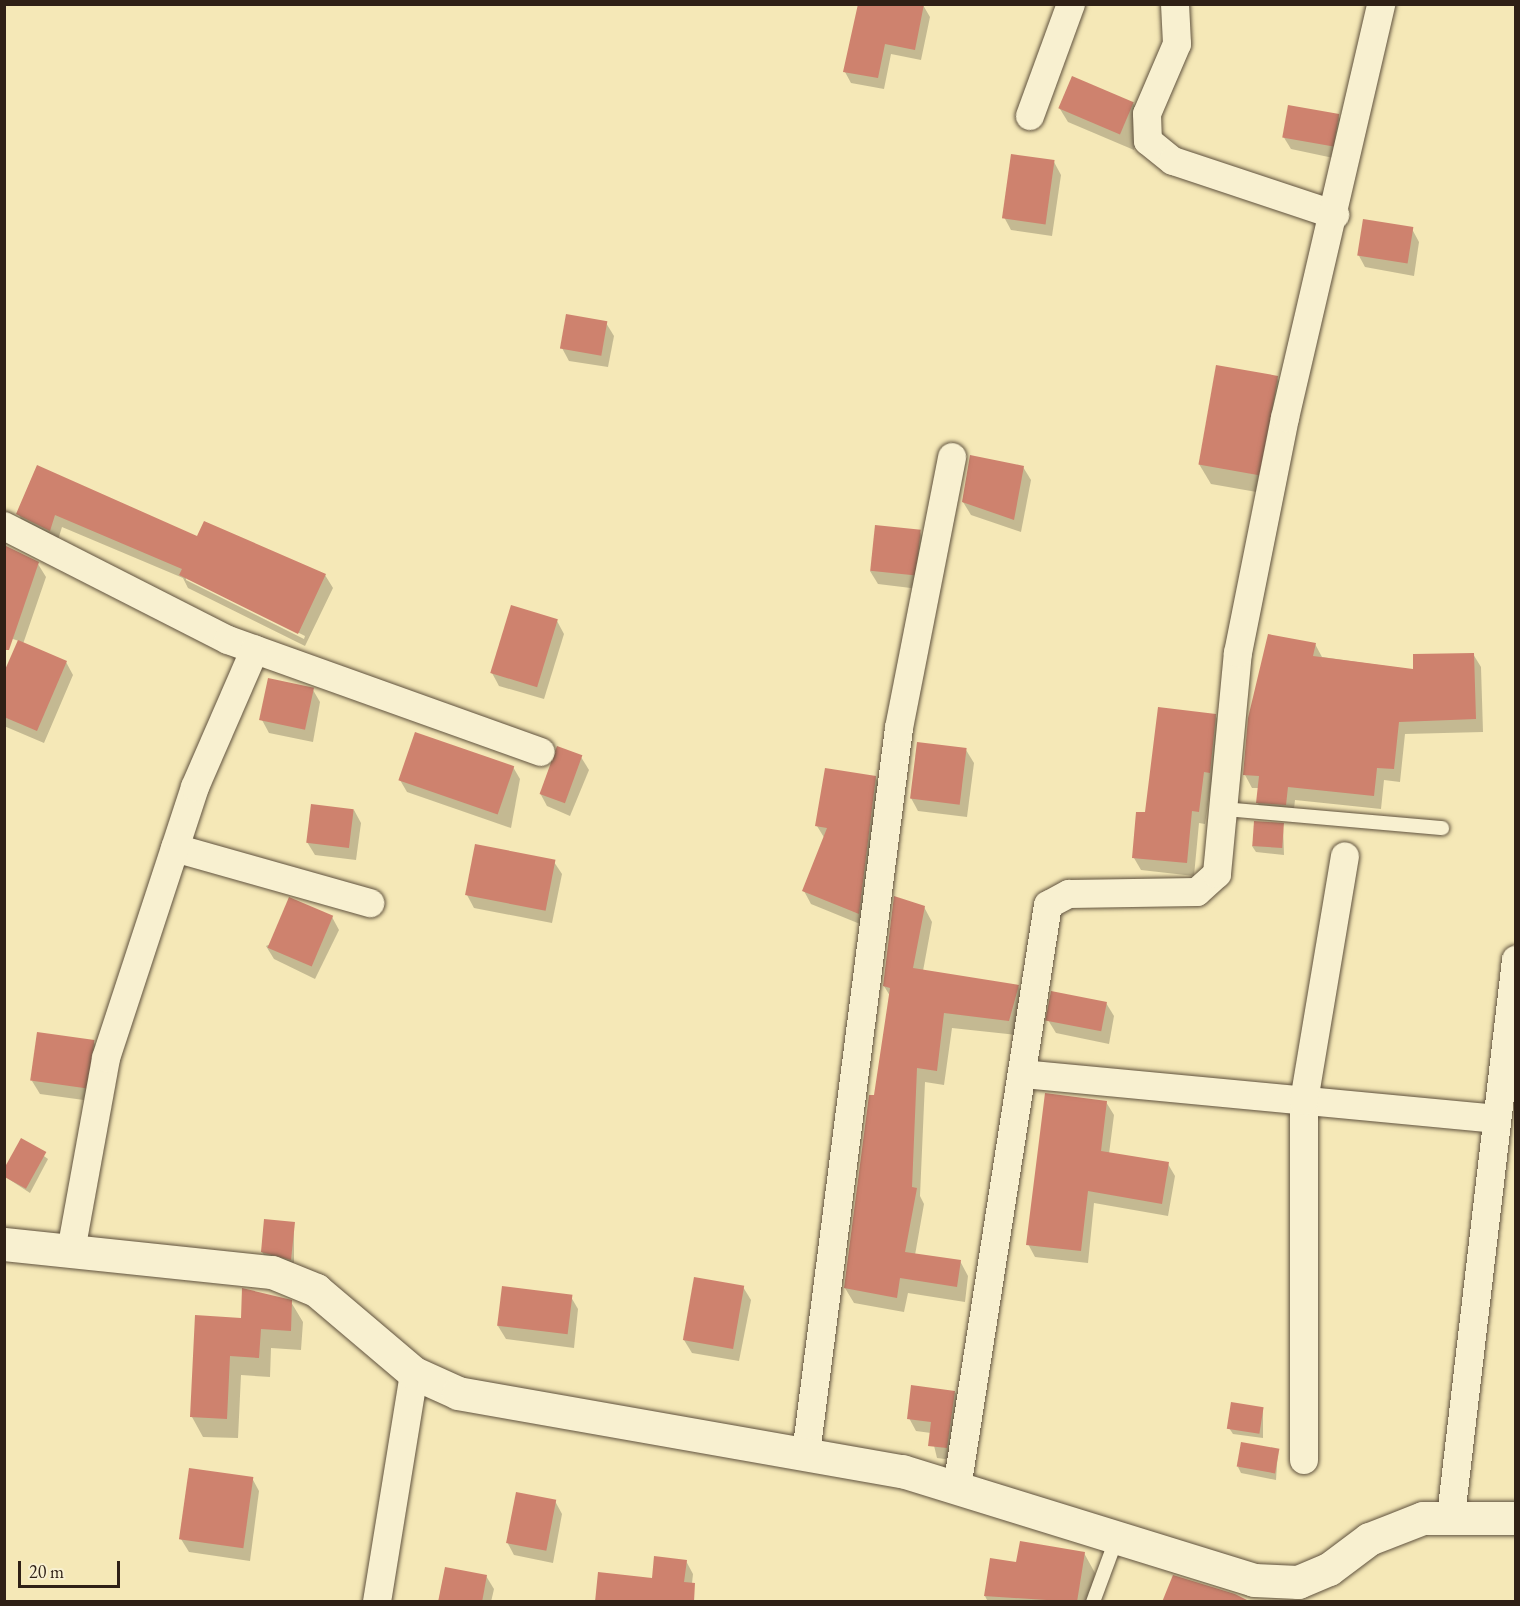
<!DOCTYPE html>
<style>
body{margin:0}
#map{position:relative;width:1520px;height:1606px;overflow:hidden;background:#f5e8b7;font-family:"EB Garamond",serif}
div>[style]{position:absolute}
.shadow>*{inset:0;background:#0003}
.building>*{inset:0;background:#ce826e;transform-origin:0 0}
.roads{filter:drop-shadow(0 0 2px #60523e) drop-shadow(0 0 2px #60523e)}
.lane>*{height:14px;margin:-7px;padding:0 7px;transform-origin:7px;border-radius:7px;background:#f8f0d0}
.street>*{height:28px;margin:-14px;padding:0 14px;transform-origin:14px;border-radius:14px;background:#f8f0d0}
.secondary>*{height:33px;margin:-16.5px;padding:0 16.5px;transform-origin:16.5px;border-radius:16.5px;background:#f8f0d0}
span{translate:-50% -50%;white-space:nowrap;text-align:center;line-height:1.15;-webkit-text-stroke:6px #f8f0d0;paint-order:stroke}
.frame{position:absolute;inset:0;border:6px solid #2f2016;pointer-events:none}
.scale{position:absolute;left:18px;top:1561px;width:102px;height:27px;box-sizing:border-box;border:3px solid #2f2016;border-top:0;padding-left:8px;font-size:18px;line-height:21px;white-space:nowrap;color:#2f2016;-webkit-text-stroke:4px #f8f0d0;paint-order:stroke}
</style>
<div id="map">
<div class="shadow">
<div style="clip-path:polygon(923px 5px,930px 17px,921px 60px,891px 54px,884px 89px,851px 83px,845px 72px)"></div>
<div style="clip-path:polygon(1133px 103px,1141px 116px,1134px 150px,1068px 122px,1060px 109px)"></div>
<div style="clip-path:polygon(1338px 115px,1345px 128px,1338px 159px,1291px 149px,1283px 136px)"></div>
<div style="clip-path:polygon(1054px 162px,1061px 175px,1052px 236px,1011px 230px,1004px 217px)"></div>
<div style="clip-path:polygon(1412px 229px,1419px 242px,1414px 276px,1365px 267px,1358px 254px)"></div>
<div style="clip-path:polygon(606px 323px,614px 336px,608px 367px,569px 361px,562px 348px)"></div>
<div style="clip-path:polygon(1277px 378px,1288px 397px,1268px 494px,1211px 484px,1199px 464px)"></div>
<div style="clip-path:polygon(evenodd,38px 467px,197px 538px,325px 575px,333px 588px,305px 646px,188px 588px,183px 578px,62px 527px,57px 543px,25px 526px,18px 513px,38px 467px,186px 576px,305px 636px,304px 639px,186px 580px,186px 576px)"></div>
<div style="clip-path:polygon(1023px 467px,1031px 480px,1021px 532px,971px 515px,963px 502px)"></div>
<div style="clip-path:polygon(920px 532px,927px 545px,919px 589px,878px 584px,870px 571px)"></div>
<div style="clip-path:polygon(38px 564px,46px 577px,23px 644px,66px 662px,73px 675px,44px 743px,4px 726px,4px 675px,19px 641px,4px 636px)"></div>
<div style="clip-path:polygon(557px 621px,564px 634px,544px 699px,499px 686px,492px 673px)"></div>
<div style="clip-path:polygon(1315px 644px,1322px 657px,1414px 670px,1473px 654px,1481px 667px,1483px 732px,1405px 734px,1400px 782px,1384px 780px,1381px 809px,1295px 800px,1293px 818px,1265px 815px,1257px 802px,1259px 788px,1252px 788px,1245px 775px)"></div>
<div style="clip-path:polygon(313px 690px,320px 702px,313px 742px,269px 733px,262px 720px)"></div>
<div style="clip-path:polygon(1215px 715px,1222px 728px,1217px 785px,1211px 785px,1205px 824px,1199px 823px,1194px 876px,1141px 870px,1134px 858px,1146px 814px)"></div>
<div style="clip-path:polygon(966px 750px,974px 763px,967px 817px,918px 811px,911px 798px)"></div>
<div style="clip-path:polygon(581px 757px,589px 770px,570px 816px,547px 806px,540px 793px)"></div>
<div style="clip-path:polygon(513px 767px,520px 779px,511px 828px,407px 792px,400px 780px)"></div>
<div style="clip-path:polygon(875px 777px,883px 790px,865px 926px,811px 904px,804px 891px,825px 839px,817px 826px)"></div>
<div style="clip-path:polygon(354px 810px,361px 823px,356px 860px,315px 855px,307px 842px)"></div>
<div style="clip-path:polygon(1283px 825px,1284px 855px,1256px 852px,1252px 846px)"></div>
<div style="clip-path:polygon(554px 862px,562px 874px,552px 923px,474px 908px,467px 895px)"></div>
<div style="clip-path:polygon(924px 907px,932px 922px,923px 971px,1018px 986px,1026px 1001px,1017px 1035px,952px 1028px,944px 1085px,925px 1082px,920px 1196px,924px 1204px,915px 1255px,960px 1261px,968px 1276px,965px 1302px,908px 1293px,904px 1312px,854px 1303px,845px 1288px,890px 996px,884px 986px)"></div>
<div style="clip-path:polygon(332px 917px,339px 930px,315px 979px,274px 959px,266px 946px)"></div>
<div style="clip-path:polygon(1106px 1003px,1114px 1016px,1109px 1044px,1056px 1033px,1048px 1020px)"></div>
<div style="clip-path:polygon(93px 1041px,101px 1054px,91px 1101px,40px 1094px,32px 1081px)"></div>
<div style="clip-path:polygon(1106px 1102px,1114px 1115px,1109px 1154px,1168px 1164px,1175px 1176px,1168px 1216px,1094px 1203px,1088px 1263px,1035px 1257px,1028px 1244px)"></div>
<div style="clip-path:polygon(22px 1140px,48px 1159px,30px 1193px,4px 1176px)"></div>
<div style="clip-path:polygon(294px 1224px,294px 1265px,266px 1258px,262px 1252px)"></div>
<div style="clip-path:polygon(743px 1287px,751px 1300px,739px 1361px,692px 1353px,684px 1340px)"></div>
<div style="clip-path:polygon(571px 1297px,578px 1309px,574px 1348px,506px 1339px,498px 1326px)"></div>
<div style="clip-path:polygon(291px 1302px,303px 1322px,301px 1350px,271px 1348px,270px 1377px,241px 1375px,238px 1438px,203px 1437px,192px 1417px,242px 1319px)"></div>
<div style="clip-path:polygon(955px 1392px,962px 1405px,953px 1460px,937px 1458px,931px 1433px,916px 1431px,909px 1418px)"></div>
<div style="clip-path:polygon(1263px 1408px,1263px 1438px,1233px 1434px,1229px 1428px)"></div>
<div style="clip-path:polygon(1278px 1450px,1276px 1480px,1241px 1473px,1238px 1467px)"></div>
<div style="clip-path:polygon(252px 1478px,259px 1491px,250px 1561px,189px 1552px,181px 1539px)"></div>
<div style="clip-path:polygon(555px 1501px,562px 1514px,553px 1563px,514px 1555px,507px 1542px)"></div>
<div style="clip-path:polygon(1084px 1553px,1095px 1573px,1091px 1602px,988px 1602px,985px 1596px,991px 1560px,1018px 1564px)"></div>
<div style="clip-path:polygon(686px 1561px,693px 1574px,690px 1602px,653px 1580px)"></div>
<div style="clip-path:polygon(486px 1576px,494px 1589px,491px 1602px,440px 1602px)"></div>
</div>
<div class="building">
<div style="clip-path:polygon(858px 4px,924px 4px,915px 50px,885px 44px,878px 78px,843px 72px)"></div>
<div style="left:1072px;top:76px;width:67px;height:35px;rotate:23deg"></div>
<div style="left:1288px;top:105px;width:52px;height:33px;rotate:10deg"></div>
<div style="left:1011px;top:154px;width:44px;height:65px;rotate:8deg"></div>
<div style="left:1363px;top:219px;width:51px;height:37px;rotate:9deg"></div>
<div style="left:566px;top:314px;width:42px;height:35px;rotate:10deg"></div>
<div style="left:1216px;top:365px;width:63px;height:101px;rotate:10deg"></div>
<div style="clip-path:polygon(970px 455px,1024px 466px,1014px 520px,962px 502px)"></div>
<div style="clip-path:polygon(37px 465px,197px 536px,204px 521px,326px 574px,298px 634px,179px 575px,182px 569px,55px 515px,50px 531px,16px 514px)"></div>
<div style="left:875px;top:525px;width:46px;height:46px;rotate:6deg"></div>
<div style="clip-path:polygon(4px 545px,39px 562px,9px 650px,4px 650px)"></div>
<div style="left:511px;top:605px;width:49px;height:71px;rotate:17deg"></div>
<div style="clip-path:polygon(1268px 634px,1316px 643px,1313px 656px,1413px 669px,1413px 654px,1474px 653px,1476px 719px,1399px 722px,1394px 769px,1377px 768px,1374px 796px,1288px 787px,1286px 805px,1256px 803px,1259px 776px,1243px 775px,1248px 718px)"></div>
<div style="clip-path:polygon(18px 640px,67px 661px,37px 731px,4px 717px,4px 672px)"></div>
<div style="left:268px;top:678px;width:47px;height:43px;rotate:12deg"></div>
<div style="clip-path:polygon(1158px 707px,1216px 714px,1210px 773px,1204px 772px,1199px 812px,1192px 811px,1187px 863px,1132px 858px,1136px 812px,1145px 812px)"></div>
<div style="left:415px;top:732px;width:105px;height:51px;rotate:19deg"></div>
<div style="left:917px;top:742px;width:50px;height:57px;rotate:7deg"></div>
<div style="left:557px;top:746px;width:27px;height:51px;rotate:20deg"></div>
<div style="clip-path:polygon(825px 768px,876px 776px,859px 914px,802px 891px,827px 828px,815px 826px)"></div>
<div style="left:311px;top:804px;width:43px;height:39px;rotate:7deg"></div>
<div style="left:1254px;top:821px;width:30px;height:25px;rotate:4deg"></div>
<div style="left:475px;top:844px;width:82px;height:52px;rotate:11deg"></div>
<div style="clip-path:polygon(894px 896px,925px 906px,913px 968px,1019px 985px,1009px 1021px,944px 1013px,937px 1071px,917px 1068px,912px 1187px,917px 1188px,905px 1252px,961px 1260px,957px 1287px,900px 1278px,897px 1298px,844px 1288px,869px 1095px,874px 1095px,890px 988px,883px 986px)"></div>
<div style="left:289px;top:897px;width:48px;height:55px;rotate:23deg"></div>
<div style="left:1051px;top:991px;width:57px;height:30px;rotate:11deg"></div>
<div style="left:37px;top:1032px;width:58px;height:49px;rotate:8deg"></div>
<div style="clip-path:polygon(1045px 1093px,1107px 1101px,1101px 1151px,1169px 1162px,1162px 1204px,1088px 1191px,1081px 1251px,1026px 1245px)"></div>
<div style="left:21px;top:1138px;width:29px;height:42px;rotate:29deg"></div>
<div style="clip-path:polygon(264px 1219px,295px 1222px,291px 1260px,261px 1252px)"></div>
<div style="left:694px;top:1277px;width:51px;height:64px;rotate:10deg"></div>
<div style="left:502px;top:1286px;width:71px;height:40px;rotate:7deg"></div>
<div style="clip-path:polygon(242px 1288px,292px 1300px,291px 1331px,261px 1329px,259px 1358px,230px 1356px,227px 1419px,190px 1417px,195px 1315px,241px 1318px)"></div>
<div style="clip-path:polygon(911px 1385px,955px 1391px,947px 1448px,928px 1446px,931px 1422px,907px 1419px)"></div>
<div style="left:1231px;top:1402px;width:33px;height:27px;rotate:9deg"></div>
<div style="left:1241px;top:1442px;width:39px;height:25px;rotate:10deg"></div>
<div style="left:189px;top:1468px;width:65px;height:72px;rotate:8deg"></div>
<div style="left:516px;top:1492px;width:41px;height:52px;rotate:11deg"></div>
<div style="clip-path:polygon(1020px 1541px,1085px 1552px,1077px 1602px,984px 1596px,990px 1558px,1016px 1562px)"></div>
<div style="clip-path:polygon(654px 1556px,687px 1560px,684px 1582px,695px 1583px,694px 1602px,595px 1602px,598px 1572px,652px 1578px)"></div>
<div style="clip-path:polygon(445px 1567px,487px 1575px,482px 1602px,438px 1602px)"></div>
<div style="clip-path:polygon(1173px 1575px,1235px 1594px,1251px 1602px,1162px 1602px)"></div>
</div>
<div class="roads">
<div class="lane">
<div style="left:1224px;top:809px;width:219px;rotate:5deg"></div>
<div style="left:1093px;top:1602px;width:69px;rotate:-69.7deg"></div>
</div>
<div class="street">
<div style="left:1175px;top:4px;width:40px;rotate:87.1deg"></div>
<div style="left:1177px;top:44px;width:76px;rotate:113.2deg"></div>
<div style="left:1147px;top:114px;width:27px;rotate:88deg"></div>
<div style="left:1148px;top:141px;width:32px;rotate:39deg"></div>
<div style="left:1173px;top:161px;width:171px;rotate:18.4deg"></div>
<div style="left:1030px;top:116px;width:119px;rotate:-69.9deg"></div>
<div style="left:4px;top:526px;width:251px;rotate:27deg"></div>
<div style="left:228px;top:640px;width:332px;rotate:19.7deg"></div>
<div style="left:175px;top:848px;width:203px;rotate:15.8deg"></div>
<div style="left:1022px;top:1074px;width:477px;rotate:5.4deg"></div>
<div style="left:71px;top:1251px;width:196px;rotate:-79.7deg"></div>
<div style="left:106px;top:1058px;width:285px;rotate:-71.8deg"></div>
<div style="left:195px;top:787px;width:150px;rotate:-66.5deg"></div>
<div style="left:806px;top:1454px;width:732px;rotate:-82.7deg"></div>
<div style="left:899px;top:728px;width:276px;rotate:-78.9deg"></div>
<div style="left:1304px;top:1460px;width:359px;rotate:-90deg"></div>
<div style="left:1304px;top:1101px;width:248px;rotate:-80.5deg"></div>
<div style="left:957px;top:1488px;width:590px;rotate:-81.13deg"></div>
<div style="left:1048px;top:905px;width:24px;rotate:-28deg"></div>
<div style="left:1069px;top:894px;width:128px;rotate:-0.9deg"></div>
<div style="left:1197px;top:892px;width:27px;rotate:-42deg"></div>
<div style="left:1217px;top:874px;width:222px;rotate:-84.6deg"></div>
<div style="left:1238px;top:653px;width:240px;rotate:-78.7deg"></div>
<div style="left:1285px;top:418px;width:425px;rotate:-76.9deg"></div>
<div style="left:1451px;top:1516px;width:560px;rotate:-83.33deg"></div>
<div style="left:377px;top:1602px;width:232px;rotate:-80.8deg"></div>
</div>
<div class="secondary">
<div style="left:4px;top:1244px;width:269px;rotate:6deg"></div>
<div style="left:272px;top:1272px;width:48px;rotate:22.2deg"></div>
<div style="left:316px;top:1290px;width:128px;rotate:40.3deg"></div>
<div style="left:414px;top:1373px;width:48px;rotate:24.4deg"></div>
<div style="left:458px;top:1393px;width:451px;rotate:10deg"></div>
<div style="left:902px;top:1471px;width:368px;rotate:17.2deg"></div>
<div style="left:1254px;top:1580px;width:44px;rotate:2.6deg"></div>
<div style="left:1298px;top:1582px;width:34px;rotate:-23deg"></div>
<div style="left:1329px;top:1569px;width:50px;rotate:-36.9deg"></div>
<div style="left:1369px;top:1539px;width:58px;rotate:-21.3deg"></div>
<div style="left:1423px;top:1518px;width:93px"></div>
</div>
</div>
<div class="frame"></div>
<div class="scale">20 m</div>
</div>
